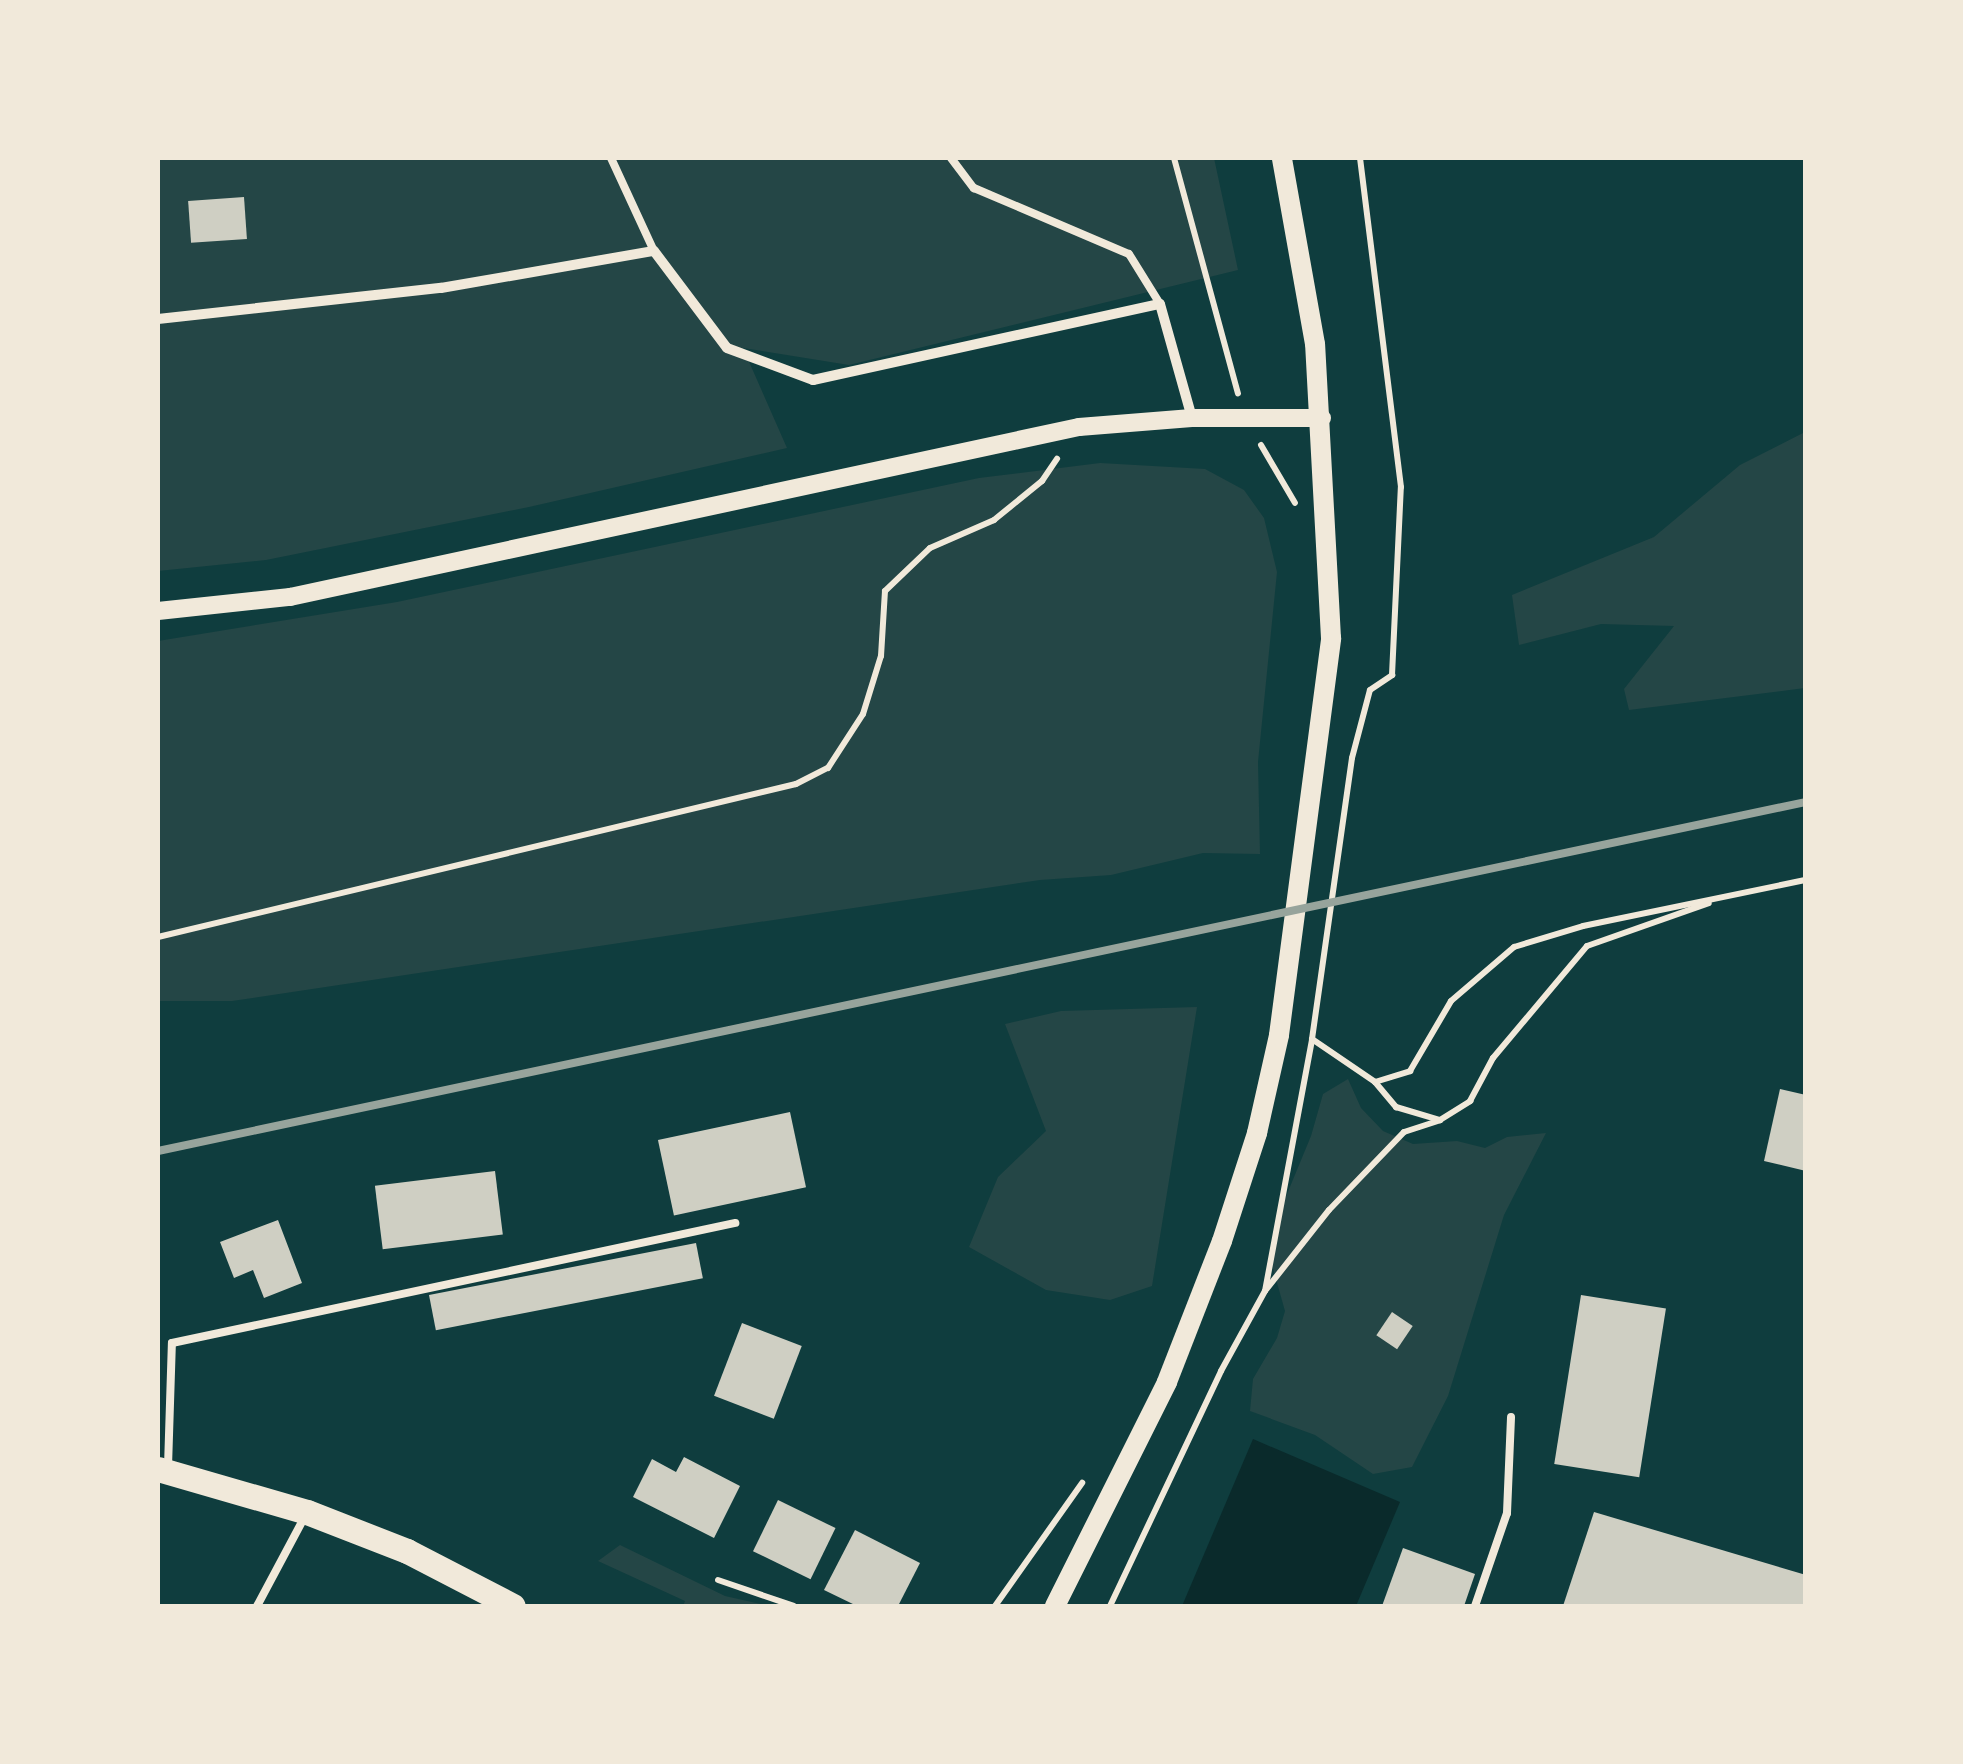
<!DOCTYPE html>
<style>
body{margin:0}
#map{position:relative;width:1963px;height:1764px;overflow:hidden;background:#0f3d3e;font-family:"PT Sans Narrow",sans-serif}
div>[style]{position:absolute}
.green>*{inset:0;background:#244646}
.water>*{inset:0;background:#0a2a2b}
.building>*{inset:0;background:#cfcfc3;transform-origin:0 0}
.path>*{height:6px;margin:-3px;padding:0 3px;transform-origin:3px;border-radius:3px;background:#f1e9da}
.service>*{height:8px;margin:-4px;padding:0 4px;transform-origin:4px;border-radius:4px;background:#f1e9da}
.minor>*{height:10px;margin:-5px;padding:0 5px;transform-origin:5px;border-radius:5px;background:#f1e9da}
.tertiary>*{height:18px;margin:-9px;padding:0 9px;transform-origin:9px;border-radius:9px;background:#f1e9da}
.secondary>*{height:20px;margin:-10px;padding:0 10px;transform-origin:10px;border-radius:10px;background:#f1e9da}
.primary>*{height:25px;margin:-12.5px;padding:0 12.5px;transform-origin:12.5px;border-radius:12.5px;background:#f1e9da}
.rail>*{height:8px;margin:-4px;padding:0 4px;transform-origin:4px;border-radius:4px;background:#97a49c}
span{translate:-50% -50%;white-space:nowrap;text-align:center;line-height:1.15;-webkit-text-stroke:10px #f1e9da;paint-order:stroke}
.frame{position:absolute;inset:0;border:160px solid #f1e9da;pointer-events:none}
</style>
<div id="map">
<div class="green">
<div style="clip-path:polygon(158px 158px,1214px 158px,1238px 270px,849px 365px,743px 348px,787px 448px,529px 507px,266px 560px,158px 571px)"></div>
<div style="clip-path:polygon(1805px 432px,1805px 688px,1629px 710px,1624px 689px,1674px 626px,1601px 624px,1519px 645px,1512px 595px,1654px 537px,1740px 465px)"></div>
<div style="clip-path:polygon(1100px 463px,1205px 469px,1244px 490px,1264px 518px,1277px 572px,1258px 762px,1260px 854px,1203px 853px,1111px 875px,1040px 880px,232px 1001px,158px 1001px,158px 641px,397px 602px,979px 478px)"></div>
<div style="clip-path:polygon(1197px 1007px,1152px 1286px,1110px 1300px,1046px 1290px,969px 1247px,998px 1177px,1046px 1131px,1005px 1024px,1061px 1011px)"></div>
<div style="clip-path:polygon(1348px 1079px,1361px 1108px,1383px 1131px,1413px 1144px,1457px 1141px,1485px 1148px,1507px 1137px,1546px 1133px,1504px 1215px,1448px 1396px,1412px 1467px,1373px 1474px,1315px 1435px,1250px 1411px,1253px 1379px,1277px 1338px,1285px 1311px,1270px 1258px,1280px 1211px,1311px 1136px,1323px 1094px)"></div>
<div style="clip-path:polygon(620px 1545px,725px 1596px,769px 1606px,683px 1606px,685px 1601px,598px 1561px)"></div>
</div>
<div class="water">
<div style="clip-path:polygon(1253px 1439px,1400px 1502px,1356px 1606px,1182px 1606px)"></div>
</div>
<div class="building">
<div style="left:244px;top:197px;width:42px;height:56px;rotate:86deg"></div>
<div style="clip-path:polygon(1780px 1089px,1806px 1095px,1806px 1171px,1764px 1161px)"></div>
<div style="left:790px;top:1112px;width:77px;height:135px;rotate:78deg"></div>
<div style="left:495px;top:1171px;width:64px;height:121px;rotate:83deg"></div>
<div style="clip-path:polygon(278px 1220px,302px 1283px,264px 1298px,253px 1270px,234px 1278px,220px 1242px)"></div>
<div style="left:696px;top:1243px;width:36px;height:272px;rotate:79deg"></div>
<div style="left:1581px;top:1295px;width:86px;height:171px;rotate:9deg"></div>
<div style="left:1392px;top:1312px;width:25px;height:28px;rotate:34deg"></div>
<div style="left:742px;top:1323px;width:64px;height:78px;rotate:21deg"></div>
<div style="clip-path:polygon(684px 1457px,740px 1486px,714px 1538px,633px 1497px,652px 1459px,676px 1472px)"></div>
<div style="left:778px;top:1500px;width:64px;height:57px;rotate:26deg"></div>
<div style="clip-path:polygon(1594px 1512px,1806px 1575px,1806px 1606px,1563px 1606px)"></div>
<div style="clip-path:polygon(855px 1530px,920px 1563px,898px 1606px,857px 1606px,824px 1590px)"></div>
<div style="clip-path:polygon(1403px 1548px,1475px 1574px,1464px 1606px,1382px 1606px)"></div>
</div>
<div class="path">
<div style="left:1174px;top:158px;width:244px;rotate:74.8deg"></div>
<div style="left:1261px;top:445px;width:67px;rotate:59.6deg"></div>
<div style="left:158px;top:937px;width:656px;rotate:-13.49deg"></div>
<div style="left:796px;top:784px;width:36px;rotate:-27deg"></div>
<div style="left:828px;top:768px;width:64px;rotate:-57.1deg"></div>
<div style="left:863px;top:714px;width:61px;rotate:-72.8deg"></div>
<div style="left:881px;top:656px;width:65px;rotate:-86.5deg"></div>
<div style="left:885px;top:591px;width:62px;rotate:-43.7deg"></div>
<div style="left:930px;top:548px;width:70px;rotate:-23.6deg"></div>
<div style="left:994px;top:520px;width:62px;rotate:-39.1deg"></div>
<div style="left:1042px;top:481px;width:27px;rotate:-56deg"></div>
<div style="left:1312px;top:1039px;width:284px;rotate:-81.9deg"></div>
<div style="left:1352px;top:758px;width:70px;rotate:-75.2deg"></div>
<div style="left:1370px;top:690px;width:27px;rotate:-34deg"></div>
<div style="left:1392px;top:675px;width:188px;rotate:-87.3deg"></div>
<div style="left:1401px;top:487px;width:332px;rotate:-97.1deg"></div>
<div style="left:1375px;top:1082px;width:33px;rotate:50deg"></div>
<div style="left:1396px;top:1107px;width:46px;rotate:16.5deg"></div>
<div style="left:1440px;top:1120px;width:36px;rotate:-32deg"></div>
<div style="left:1470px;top:1101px;width:49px;rotate:-61.9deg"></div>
<div style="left:1493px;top:1058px;width:146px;rotate:-50deg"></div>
<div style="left:1587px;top:946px;width:129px;rotate:-19.4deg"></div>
<div style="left:1265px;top:1291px;width:256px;rotate:-79.4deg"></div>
<div style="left:1312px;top:1039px;width:76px;rotate:34.3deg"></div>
<div style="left:1375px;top:1082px;width:37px;rotate:-17deg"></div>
<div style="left:1410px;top:1071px;width:81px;rotate:-59.6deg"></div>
<div style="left:1451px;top:1001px;width:83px;rotate:-40.6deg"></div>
<div style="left:1514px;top:947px;width:72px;rotate:-16.9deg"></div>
<div style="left:1583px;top:926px;width:228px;rotate:-11.7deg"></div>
<div style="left:718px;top:1580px;width:80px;rotate:18.9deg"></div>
<div style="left:995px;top:1606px;width:151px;rotate:-54.7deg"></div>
<div style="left:1110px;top:1606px;width:260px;rotate:-64.7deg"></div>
<div style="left:1221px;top:1371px;width:91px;rotate:-61.2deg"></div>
<div style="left:1265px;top:1291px;width:103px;rotate:-51.7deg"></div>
<div style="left:1329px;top:1210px;width:108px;rotate:-46.1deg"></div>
<div style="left:1404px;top:1132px;width:38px;rotate:-18deg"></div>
</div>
<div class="service">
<div style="left:611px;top:158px;width:102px;rotate:65.2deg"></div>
<div style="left:951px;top:158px;width:38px;rotate:53deg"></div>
<div style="left:974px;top:188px;width:168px;rotate:23.1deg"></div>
<div style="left:1129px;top:254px;width:59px;rotate:58.2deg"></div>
<div style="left:168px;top:1467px;width:124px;rotate:-88.2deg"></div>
<div style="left:172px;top:1343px;width:576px;rotate:-12.03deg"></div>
<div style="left:257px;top:1606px;width:102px;rotate:-61.9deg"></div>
<div style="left:1475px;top:1606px;width:98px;rotate:-71deg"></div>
<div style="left:1507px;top:1513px;width:96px;rotate:-87.6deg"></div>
</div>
<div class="minor">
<div style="left:158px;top:319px;width:285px;rotate:-6.3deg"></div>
<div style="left:441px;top:288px;width:216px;rotate:-9.9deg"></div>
<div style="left:654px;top:251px;width:121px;rotate:53deg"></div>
<div style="left:727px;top:348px;width:92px;rotate:20.4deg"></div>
<div style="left:813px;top:380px;width:355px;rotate:-12.4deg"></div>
<div style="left:1160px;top:304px;width:118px;rotate:74.3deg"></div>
</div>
<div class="tertiary">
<div style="left:158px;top:611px;width:133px;rotate:-6.1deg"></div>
<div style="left:290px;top:597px;width:807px;rotate:-12.16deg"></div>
<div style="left:1079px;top:427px;width:113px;rotate:-4.6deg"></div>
<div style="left:1192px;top:418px;width:130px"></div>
</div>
<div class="secondary">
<div style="left:1055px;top:1606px;width:250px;rotate:-63.4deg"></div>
<div style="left:1167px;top:1382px;width:151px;rotate:-68.7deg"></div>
<div style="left:1222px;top:1241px;width:114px;rotate:-72deg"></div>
<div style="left:1257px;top:1133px;width:100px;rotate:-77.3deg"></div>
<div style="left:1279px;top:1035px;width:400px;rotate:-82.5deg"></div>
<div style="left:1331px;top:638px;width:294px;rotate:-93.1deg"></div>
<div style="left:1315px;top:344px;width:189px;rotate:-100.1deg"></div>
</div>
<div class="primary">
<div style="left:158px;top:1469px;width:155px;rotate:16.1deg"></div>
<div style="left:307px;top:1512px;width:107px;rotate:21.3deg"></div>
<div style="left:407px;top:1551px;width:119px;rotate:27.4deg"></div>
</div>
<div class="rail">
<div style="left:158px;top:1151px;width:1685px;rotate:-11.96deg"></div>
</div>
<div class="frame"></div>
</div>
